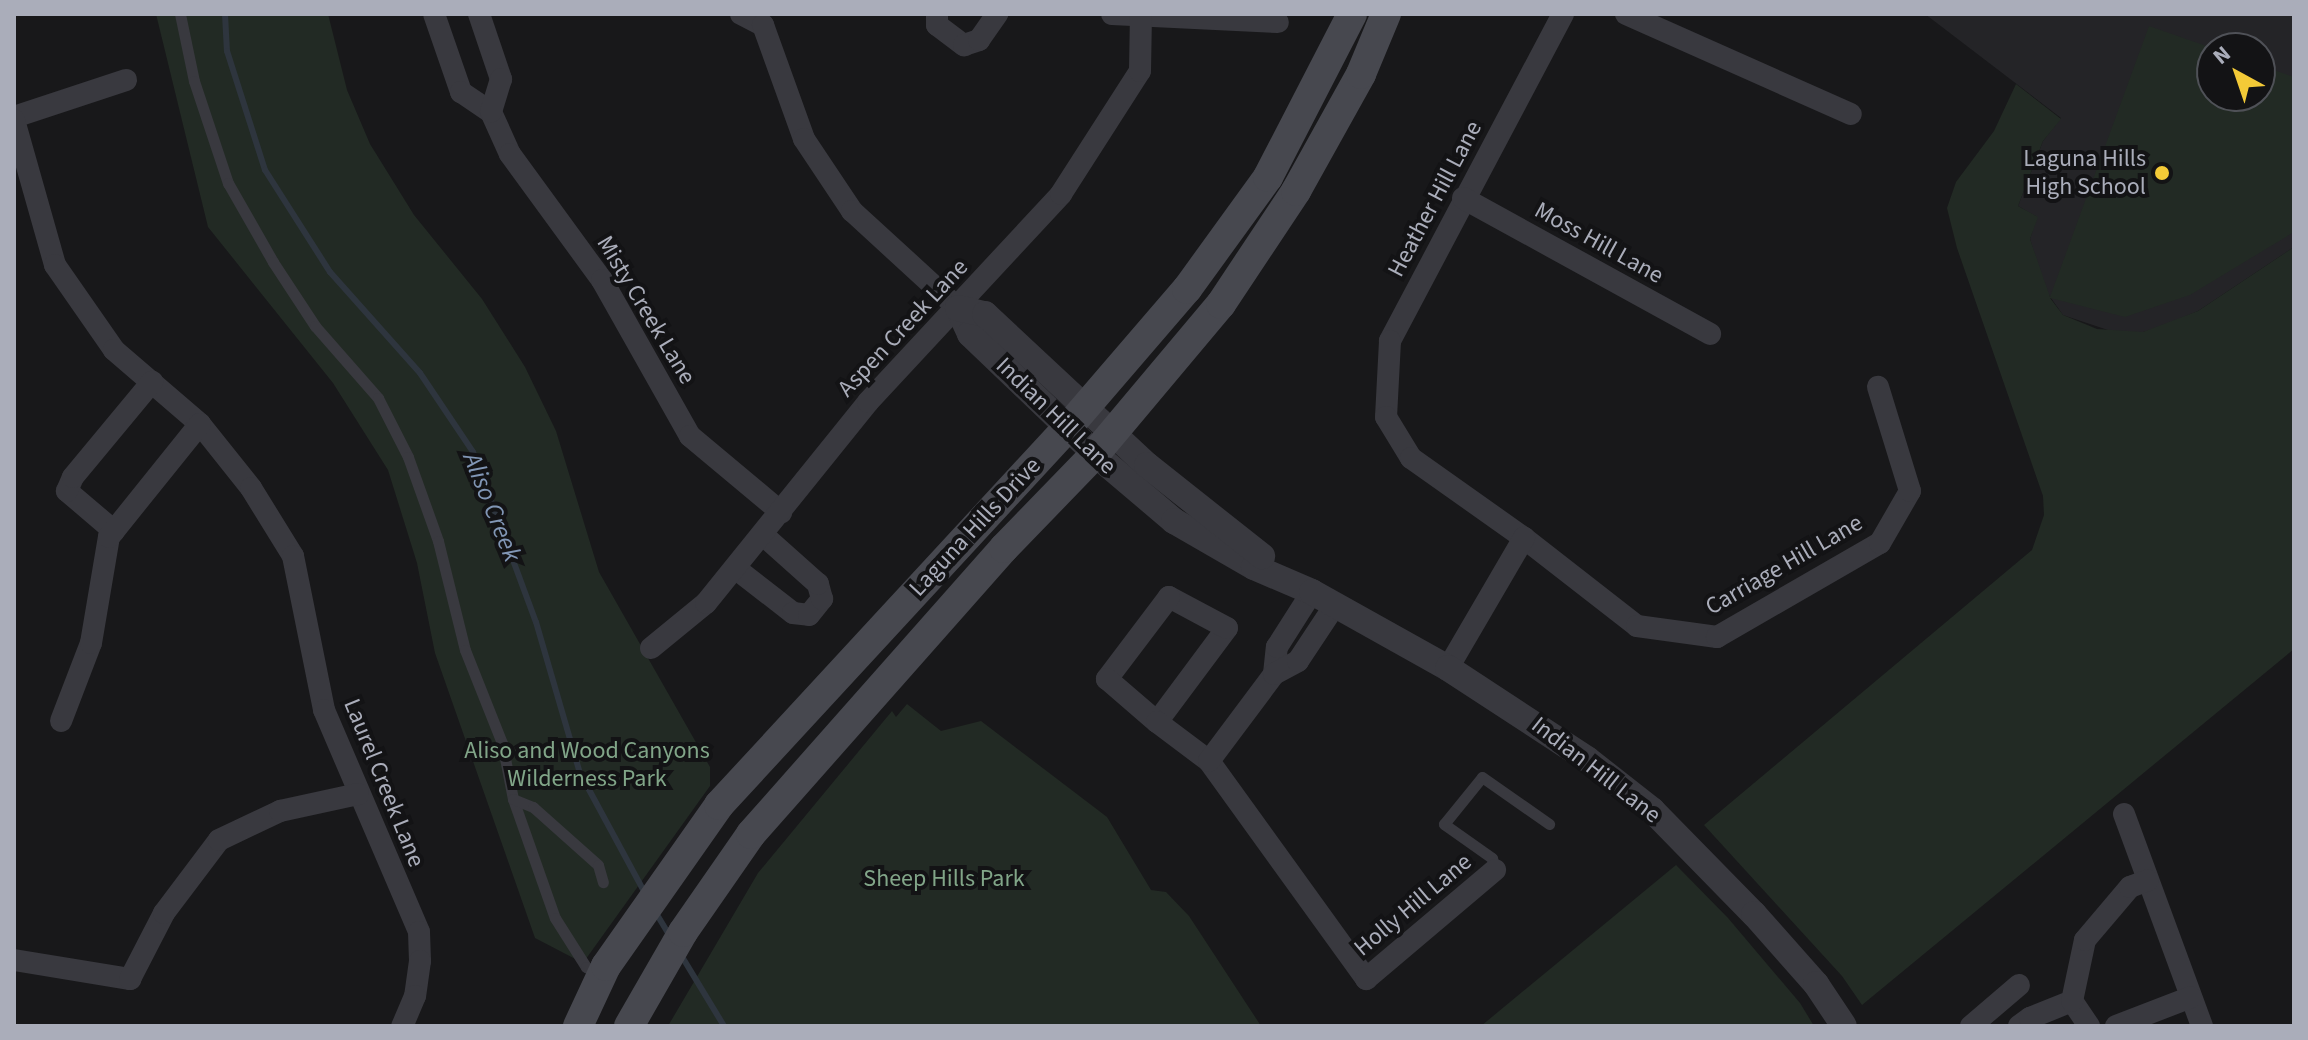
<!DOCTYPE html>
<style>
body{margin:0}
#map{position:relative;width:2308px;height:1040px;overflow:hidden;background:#18181a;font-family:"Source Sans 3",sans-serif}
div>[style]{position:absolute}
.built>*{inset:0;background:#242427}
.green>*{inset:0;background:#222a24}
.stream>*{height:6px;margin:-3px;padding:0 3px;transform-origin:3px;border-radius:3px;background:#2e353e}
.service>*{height:11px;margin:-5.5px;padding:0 5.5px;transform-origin:5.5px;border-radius:5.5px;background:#39393f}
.minor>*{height:22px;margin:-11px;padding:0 11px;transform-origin:11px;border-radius:11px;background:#39393f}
.tertiary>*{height:26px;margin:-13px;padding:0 13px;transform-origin:13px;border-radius:13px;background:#39393f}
.secondary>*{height:30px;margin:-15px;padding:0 15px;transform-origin:15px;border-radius:15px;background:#47484f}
.dots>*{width:22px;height:22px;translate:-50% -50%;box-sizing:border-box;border:4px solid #131315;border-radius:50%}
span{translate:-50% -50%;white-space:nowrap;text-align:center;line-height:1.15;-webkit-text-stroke:8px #131315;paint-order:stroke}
.poi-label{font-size:24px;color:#aaadba}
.right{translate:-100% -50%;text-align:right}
.street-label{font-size:24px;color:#aaadba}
.park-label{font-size:24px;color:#81a588}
.water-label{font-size:26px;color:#8196b5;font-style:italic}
.frame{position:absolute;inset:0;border:16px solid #aaadba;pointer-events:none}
.north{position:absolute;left:2196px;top:32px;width:80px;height:80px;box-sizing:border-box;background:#131315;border:2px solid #4f5157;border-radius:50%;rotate:320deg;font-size:22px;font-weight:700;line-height:32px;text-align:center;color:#aaadba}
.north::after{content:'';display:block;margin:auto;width:28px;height:36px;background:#f3ca37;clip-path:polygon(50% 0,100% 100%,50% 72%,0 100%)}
</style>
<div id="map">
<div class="built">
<div style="clip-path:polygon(evenodd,1925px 14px,2294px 14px,2294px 247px,2198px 311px,2161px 327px,2143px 332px,2114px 332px,2063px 315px,2046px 291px,2030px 239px,2037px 217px,2018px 206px,2043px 141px,2061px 118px,1925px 14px,2212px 48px,2260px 48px,2260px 96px,2212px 96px,2212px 48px)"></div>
</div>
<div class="green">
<div style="clip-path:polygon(156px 14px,328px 14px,347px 90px,370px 144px,414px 215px,482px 299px,525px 367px,556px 431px,599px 572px,710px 767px,710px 786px,583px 963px,535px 938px,435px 653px,417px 563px,388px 470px,333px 383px,208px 227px)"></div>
<div style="clip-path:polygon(2149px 26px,2212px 48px,2212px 96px,2260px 96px,2260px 65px,2294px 77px,2294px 232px,2190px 295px,2125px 317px,2050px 298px,2063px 315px,2097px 329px,2143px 332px,2198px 311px,2294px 247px,2294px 649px,1862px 1005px,1842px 976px,1704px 825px,2032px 550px,2044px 515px,2043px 496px,1957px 248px,1947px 208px,1956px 182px,1994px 131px,2016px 84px,2061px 119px,2043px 141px,2018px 206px,2038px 217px,2030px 239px,2050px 297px)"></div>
<div style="clip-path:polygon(907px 704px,941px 731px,981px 721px,1107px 817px,1151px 890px,1166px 892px,1189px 916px,1261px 1026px,668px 1026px,758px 873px,892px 711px,896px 717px)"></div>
<div style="clip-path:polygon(1676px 865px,1728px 918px,1800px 1003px,1814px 1026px,1481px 1026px)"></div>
</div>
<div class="stream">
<div style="left:225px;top:14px;width:37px;rotate:87deg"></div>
<div style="left:227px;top:51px;width:125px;rotate:72.3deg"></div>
<div style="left:265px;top:170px;width:121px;rotate:57.5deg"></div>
<div style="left:330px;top:272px;width:135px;rotate:48.3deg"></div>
<div style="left:420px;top:373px;width:95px;rotate:56.1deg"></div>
<div style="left:473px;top:452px;width:181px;rotate:69.7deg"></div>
<div style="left:536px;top:622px;width:157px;rotate:73.8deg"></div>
<div style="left:580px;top:773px;width:136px;rotate:61.6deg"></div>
<div style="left:656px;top:913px;width:26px;rotate:59deg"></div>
<div style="left:681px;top:955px;width:83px;rotate:58.8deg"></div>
</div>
<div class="service">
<div style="left:180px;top:14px;width:68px;rotate:78.2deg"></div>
<div style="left:194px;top:81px;width:108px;rotate:71.6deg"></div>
<div style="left:228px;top:183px;width:91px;rotate:60.3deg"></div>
<div style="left:273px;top:262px;width:77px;rotate:56.7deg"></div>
<div style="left:315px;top:326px;width:96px;rotate:48.8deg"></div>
<div style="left:378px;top:398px;width:66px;rotate:63deg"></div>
<div style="left:408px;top:457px;width:89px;rotate:70.3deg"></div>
<div style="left:438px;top:541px;width:112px;rotate:76.1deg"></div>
<div style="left:465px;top:650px;width:100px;rotate:68.3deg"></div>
<div style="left:502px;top:743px;width:57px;rotate:78.9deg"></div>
<div style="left:513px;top:799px;width:126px;rotate:70.6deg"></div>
<div style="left:555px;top:918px;width:58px;rotate:57.7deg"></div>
<div style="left:586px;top:967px;width:16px;rotate:30deg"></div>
<div style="left:513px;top:799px;width:22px;rotate:22deg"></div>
<div style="left:533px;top:807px;width:87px;rotate:41.7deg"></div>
<div style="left:598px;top:865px;width:18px;rotate:74deg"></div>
<div style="left:1495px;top:870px;width:12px;rotate:-104deg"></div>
<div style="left:1492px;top:858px;width:59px;rotate:-144.7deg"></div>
<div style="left:1444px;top:824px;width:60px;rotate:-51deg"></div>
<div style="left:1482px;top:777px;width:82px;rotate:35deg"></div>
</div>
<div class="minor">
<div style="left:434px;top:14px;width:83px;rotate:70.9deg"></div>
<div style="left:461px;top:92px;width:36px;rotate:34deg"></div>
<div style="left:491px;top:112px;width:46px;rotate:65.7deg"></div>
<div style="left:510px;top:154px;width:156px;rotate:53.9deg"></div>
<div style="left:602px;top:280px;width:179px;rotate:60.6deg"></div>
<div style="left:690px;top:436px;width:119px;rotate:39.9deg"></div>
<div style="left:479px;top:14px;width:69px;rotate:71.3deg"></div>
<div style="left:501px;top:79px;width:34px;rotate:107deg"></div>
<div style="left:741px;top:14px;width:25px;rotate:27deg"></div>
<div style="left:763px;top:25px;width:121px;rotate:70.2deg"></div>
<div style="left:804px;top:139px;width:87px;rotate:56.3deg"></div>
<div style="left:852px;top:211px;width:144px;rotate:42.5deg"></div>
<div style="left:937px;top:14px;width:11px;rotate:90deg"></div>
<div style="left:937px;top:25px;width:34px;rotate:37deg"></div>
<div style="left:964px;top:45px;width:16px;rotate:-18deg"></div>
<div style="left:979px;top:40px;width:32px;rotate:-55deg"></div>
<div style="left:1112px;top:14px;width:166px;rotate:2.8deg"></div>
<div style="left:1563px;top:14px;width:370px;rotate:117.9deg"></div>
<div style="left:1390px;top:341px;width:76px;rotate:93deg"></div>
<div style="left:1386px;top:417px;width:48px;rotate:58.6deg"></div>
<div style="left:1411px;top:458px;width:138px;rotate:35.3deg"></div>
<div style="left:1524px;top:538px;width:143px;rotate:37.9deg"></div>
<div style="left:1637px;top:626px;width:81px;rotate:7.8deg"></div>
<div style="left:1717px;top:637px;width:188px;rotate:-30deg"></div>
<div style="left:1880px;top:543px;width:60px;rotate:-60deg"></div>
<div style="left:1910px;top:491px;width:109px;rotate:-107.1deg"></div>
<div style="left:1626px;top:14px;width:246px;rotate:24deg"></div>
<div style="left:14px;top:117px;width:118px;rotate:-18.3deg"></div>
<div style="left:14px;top:120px;width:151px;rotate:74.2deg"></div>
<div style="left:55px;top:265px;width:103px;rotate:55.2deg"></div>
<div style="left:114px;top:350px;width:113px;rotate:40.7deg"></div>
<div style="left:200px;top:424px;width:82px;rotate:51.4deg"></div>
<div style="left:251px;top:488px;width:80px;rotate:58.3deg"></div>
<div style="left:293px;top:556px;width:157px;rotate:78.6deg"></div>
<div style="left:324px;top:710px;width:241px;rotate:66.8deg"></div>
<div style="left:419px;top:932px;width:29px;rotate:88deg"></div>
<div style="left:420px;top:961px;width:35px;rotate:98deg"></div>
<div style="left:415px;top:996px;width:33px;rotate:113deg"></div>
<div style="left:1463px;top:198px;width:282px;rotate:28.8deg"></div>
<div style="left:114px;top:531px;width:62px;rotate:-139.6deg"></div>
<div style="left:67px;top:491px;width:15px;rotate:-67deg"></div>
<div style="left:73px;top:477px;width:124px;rotate:-50.3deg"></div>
<div style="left:735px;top:568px;width:73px;rotate:37.8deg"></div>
<div style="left:793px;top:613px;width:16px;rotate:7deg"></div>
<div style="left:809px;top:615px;width:21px;rotate:-51deg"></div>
<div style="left:822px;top:599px;width:16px;rotate:-105deg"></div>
<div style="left:818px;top:584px;width:74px;rotate:-138.3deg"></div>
<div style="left:651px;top:648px;width:71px;rotate:-39.3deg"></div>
<div style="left:706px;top:603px;width:258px;rotate:-51.1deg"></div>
<div style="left:868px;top:402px;width:284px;rotate:-47.1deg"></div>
<div style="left:1061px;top:194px;width:146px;rotate:-57.3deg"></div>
<div style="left:1140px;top:71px;width:56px;rotate:-89deg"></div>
<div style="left:1448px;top:668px;width:151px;rotate:-59.7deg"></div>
<div style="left:1274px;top:674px;width:27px;rotate:-84deg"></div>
<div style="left:1277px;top:647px;width:65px;rotate:-57.5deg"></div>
<div style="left:61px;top:721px;width:84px;rotate:-69deg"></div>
<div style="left:91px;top:643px;width:108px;rotate:-80.4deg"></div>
<div style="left:109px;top:537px;width:145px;rotate:-51.2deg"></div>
<div style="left:1157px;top:722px;width:117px;rotate:-53.3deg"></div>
<div style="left:1227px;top:628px;width:66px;rotate:-151.9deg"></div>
<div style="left:1169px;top:597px;width:103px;rotate:127.1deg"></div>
<div style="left:1107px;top:679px;width:66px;rotate:40.7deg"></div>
<div style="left:1157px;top:722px;width:65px;rotate:36.9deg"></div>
<div style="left:1209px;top:761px;width:269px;rotate:54.2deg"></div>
<div style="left:1366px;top:979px;width:169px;rotate:-40.2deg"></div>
<div style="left:1209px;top:761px;width:109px;rotate:-53.2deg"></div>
<div style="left:1274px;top:674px;width:27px;rotate:-28deg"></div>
<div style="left:1298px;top:661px;width:67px;rotate:-56.5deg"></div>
<div style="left:2124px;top:814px;width:226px;rotate:69.8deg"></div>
<div style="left:14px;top:960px;width:118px;rotate:9.3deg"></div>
<div style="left:130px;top:979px;width:74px;rotate:-62.7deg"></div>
<div style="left:164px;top:913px;width:91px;rotate:-53deg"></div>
<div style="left:219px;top:840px;width:68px;rotate:-25.4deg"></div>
<div style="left:280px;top:811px;width:80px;rotate:-12.3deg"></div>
<div style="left:1971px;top:1026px;width:63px;rotate:-40.5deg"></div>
<div style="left:2019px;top:1026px;width:14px;rotate:-36deg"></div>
<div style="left:2030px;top:1018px;width:45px;rotate:-22deg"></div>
<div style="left:2089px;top:1026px;width:30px;rotate:-124deg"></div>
<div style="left:2072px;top:1001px;width:62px;rotate:-78deg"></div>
<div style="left:2085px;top:940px;width:70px;rotate:-49.7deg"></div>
<div style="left:2130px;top:887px;width:19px;rotate:-21deg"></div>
<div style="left:2116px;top:1026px;width:80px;rotate:-21.1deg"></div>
</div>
<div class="tertiary">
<div style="left:958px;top:308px;width:29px;rotate:65deg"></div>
<div style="left:970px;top:334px;width:173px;rotate:43.8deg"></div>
<div style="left:1095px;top:454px;width:104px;rotate:40.3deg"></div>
<div style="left:1174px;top:521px;width:92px;rotate:29.9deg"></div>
<div style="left:1254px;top:567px;width:63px;rotate:23.3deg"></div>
<div style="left:1312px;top:592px;width:156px;rotate:29.2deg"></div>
<div style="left:1448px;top:668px;width:166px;rotate:33.2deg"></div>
<div style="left:1587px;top:759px;width:83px;rotate:38.1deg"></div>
<div style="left:1652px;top:810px;width:146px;rotate:45.6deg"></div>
<div style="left:1754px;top:914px;width:94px;rotate:48.5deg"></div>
<div style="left:1816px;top:984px;width:50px;rotate:56.3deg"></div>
<div style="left:958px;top:308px;width:28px;rotate:13deg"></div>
<div style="left:985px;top:314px;width:221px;rotate:43deg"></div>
<div style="left:1147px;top:465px;width:147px;rotate:38.4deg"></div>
</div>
<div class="secondary">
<div style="left:578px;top:1026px;width:66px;rotate:-65deg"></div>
<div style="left:606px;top:966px;width:197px;rotate:-54.9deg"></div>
<div style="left:719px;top:805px;width:516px;rotate:-47.28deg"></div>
<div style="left:1069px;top:426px;width:181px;rotate:-49.3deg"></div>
<div style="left:1187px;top:289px;width:138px;rotate:-54.1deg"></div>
<div style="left:1268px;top:177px;width:183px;rotate:-62.7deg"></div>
<div style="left:629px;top:1026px;width:108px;rotate:-60.1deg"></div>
<div style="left:683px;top:932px;width:119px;rotate:-55.2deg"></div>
<div style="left:751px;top:834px;width:382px;rotate:-48.5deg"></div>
<div style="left:1004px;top:548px;width:131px;rotate:-45.9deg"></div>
<div style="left:1095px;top:454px;width:196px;rotate:-50deg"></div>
<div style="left:1221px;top:304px;width:136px;rotate:-56.4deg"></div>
<div style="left:1296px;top:191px;width:134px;rotate:-60.9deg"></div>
<div style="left:1361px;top:74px;width:65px;rotate:-67.4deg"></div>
</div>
<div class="dots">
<div style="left:2162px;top:173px;background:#f3ca37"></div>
</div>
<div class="poi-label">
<span class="right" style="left:2146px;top:173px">Laguna Hills<br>High School</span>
</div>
<div class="street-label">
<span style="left:1435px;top:199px;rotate:-62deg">Heather Hill Lane</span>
<span style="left:1599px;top:243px;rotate:29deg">Moss Hill Lane</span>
<span style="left:646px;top:310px;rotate:59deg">Misty Creek Lane</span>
<span style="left:903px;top:328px;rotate:-47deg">Aspen Creek Lane</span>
<span style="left:1056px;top:416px;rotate:44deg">Indian Hill Lane</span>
<span style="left:975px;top:527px;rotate:-47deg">Laguna Hills Drive</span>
<span style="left:1784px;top:565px;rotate:-30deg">Carriage Hill Lane</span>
<span style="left:1596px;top:770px;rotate:38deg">Indian Hill Lane</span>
<span style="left:384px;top:783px;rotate:68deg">Laurel Creek Lane</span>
<span style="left:1413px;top:905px;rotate:-40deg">Holly Hill Lane</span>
</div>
<div class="park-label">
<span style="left:587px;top:765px">Aliso and Wood Canyons<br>Wilderness Park</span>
<span style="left:944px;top:879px">Sheep Hills Park</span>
</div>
<div class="water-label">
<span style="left:492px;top:507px;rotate:68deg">Aliso Creek</span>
</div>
<div class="frame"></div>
<div class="north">N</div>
</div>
